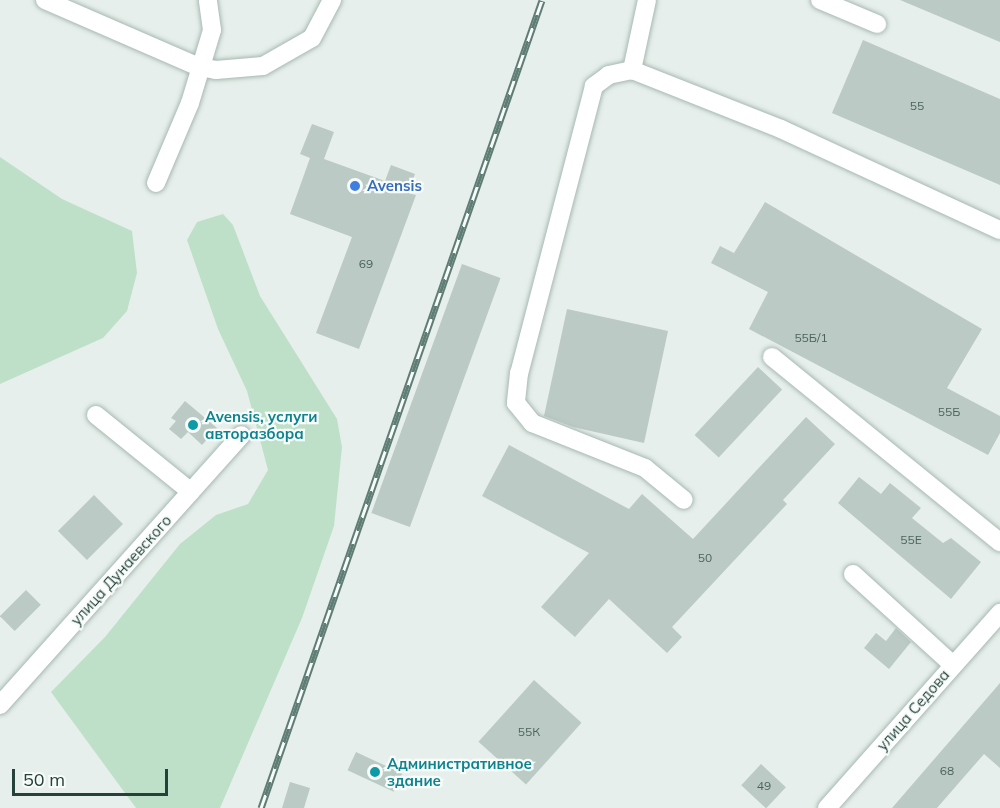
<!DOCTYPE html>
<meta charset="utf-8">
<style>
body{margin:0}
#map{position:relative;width:1000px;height:808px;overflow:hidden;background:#e6efeb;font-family:Mulish,sans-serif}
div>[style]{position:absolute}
.green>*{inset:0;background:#bfe0c8}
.building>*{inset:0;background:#bbcac4;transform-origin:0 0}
.roads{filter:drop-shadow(0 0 2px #a8b8b2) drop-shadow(0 0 2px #a8b8b2)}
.minor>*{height:18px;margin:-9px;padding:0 9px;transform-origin:9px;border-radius:9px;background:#fff}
.rail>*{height:7px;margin-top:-3.5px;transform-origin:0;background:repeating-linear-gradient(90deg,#f7fbf9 0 14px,#5f7d75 0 28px);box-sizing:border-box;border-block:2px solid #5f7d75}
.dots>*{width:16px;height:16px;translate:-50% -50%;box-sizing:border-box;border:3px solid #f7fbf9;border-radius:50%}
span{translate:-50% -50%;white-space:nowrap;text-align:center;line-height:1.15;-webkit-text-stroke:4.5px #f7fbf9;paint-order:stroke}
.number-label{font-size:12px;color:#4a645c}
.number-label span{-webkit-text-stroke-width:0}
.shop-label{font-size:15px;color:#366cbe;font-weight:700}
.left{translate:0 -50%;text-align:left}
.culture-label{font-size:15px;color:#0d838f;font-weight:700}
.street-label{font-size:15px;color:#24423a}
.scale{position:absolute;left:12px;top:769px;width:156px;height:27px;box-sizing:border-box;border:3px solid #24423a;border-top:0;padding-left:8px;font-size:18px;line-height:21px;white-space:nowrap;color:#24423a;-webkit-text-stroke:4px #f7fbf9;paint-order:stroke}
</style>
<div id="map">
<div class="green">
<div style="clip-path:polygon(0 157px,62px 199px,132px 231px,137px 273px,127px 311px,103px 338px,0 384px)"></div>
<div style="clip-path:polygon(223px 214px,233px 225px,260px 296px,337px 419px,342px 447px,334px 526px,302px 618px,220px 808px,136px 808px,51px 692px,105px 637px,180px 544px,216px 515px,248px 504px,268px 470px,247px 391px,218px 329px,187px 240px,197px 222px)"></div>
</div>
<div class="building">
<div style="clip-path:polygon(900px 0,1000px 0,1000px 42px)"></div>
<div style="clip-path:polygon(863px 40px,1000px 99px,1000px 185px,832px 113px)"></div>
<div style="clip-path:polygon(312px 124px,334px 132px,324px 159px,385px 181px,391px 165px,415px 174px,408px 193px,416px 195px,359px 349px,316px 333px,352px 237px,290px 214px,310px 158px,300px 154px)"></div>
<div style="clip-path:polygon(765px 202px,982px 329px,947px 388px,1000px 416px,1000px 433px,988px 455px,749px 329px,768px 292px,711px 263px,720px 246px,734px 253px)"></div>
<div style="left:462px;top:264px;width:41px;height:265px;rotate:20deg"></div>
<div style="clip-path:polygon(567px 309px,668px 331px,644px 443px,573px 427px,544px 416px)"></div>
<div style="left:758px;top:367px;width:33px;height:93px;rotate:43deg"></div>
<div style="clip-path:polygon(185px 401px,217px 428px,202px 445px,188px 432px,181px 439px,169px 429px,176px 421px,171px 418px)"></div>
<div style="clip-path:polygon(806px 417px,835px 444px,783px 500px,787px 504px,672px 627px,682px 637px,667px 653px,609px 599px,575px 637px,541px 607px,589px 553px,482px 496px,509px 445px,629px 509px,642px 494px,693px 539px)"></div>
<div style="clip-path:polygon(859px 477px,881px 494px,890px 483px,921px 508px,912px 518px,943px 543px,951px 538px,981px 562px,951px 599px,838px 503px)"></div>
<div style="left:94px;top:495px;width:41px;height:51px;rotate:45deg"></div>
<div style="left:26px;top:590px;width:21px;height:37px;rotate:45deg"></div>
<div style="clip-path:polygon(896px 628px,911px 642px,889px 669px,864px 648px,876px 633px,886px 641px)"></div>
<div style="left:534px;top:680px;width:64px;height:83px;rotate:42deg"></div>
<div style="clip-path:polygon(1000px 683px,1000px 768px,984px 754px,937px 808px,892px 808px)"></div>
<div style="left:356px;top:752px;width:51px;height:20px;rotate:25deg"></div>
<div style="left:761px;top:764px;width:34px;height:29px;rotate:43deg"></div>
<div style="clip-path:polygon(290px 782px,310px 788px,304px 808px,282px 808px)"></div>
</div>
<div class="roads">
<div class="minor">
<div style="left:45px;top:0;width:168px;rotate:23.5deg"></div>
<div style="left:199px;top:67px;width:17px;rotate:10deg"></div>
<div style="left:216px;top:70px;width:47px;rotate:-4.9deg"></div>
<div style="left:263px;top:66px;width:56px;rotate:-29.7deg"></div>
<div style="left:312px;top:38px;width:43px;rotate:-62.2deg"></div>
<div style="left:647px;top:0;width:72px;rotate:102.1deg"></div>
<div style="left:632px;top:70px;width:24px;rotate:168deg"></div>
<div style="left:609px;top:75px;width:19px;rotate:144deg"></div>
<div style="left:594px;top:86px;width:297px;rotate:104.6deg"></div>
<div style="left:519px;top:373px;width:30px;rotate:96deg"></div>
<div style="left:516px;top:403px;width:26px;rotate:51deg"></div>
<div style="left:532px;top:423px;width:122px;rotate:21.7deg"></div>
<div style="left:645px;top:468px;width:50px;rotate:39.4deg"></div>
<div style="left:820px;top:0;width:62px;rotate:22.8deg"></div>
<div style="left:632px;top:70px;width:160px;rotate:21.6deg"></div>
<div style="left:781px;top:129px;width:241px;rotate:24.8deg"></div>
<div style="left:156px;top:183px;width:87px;rotate:-67deg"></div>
<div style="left:190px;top:103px;width:76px;rotate:-73.2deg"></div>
<div style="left:212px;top:30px;width:30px;rotate:-98deg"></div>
<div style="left:772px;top:357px;width:294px;rotate:39.1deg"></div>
<div style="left:96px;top:415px;width:122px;rotate:39deg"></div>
<div style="left:853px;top:574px;width:135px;rotate:42.3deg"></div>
<div style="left:0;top:705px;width:362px;rotate:-48.2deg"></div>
<div style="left:827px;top:808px;width:261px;rotate:-48.4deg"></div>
</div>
</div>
<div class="rail">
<div style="left:261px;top:808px;width:855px;rotate:-70.82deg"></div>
</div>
<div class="dots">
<div style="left:355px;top:186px;background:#3f7fe0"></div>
<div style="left:193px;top:425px;background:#0f9aa8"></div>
<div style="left:375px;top:772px;background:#0f9aa8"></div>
</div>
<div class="number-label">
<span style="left:917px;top:106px">55</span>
<span style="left:366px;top:264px">69</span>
<span style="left:811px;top:338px">55Б/1</span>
<span style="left:949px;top:412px">55Б</span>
<span style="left:911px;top:540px">55Е</span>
<span style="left:705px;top:558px">50</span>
<span style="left:529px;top:732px">55К</span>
<span style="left:947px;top:771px">68</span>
<span style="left:764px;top:786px">49</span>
</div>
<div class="shop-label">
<span class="left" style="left:367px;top:186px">Avensis</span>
</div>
<div class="culture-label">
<span class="left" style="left:205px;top:425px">Avensis, услуги<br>авторазбора</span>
<span class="left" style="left:387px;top:772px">Административное<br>здание</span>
</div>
<div class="street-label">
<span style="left:121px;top:570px;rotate:-48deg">улица Дунаевского</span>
<span style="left:913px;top:710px;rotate:-49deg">улица Седова</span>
</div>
<div class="scale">50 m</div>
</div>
